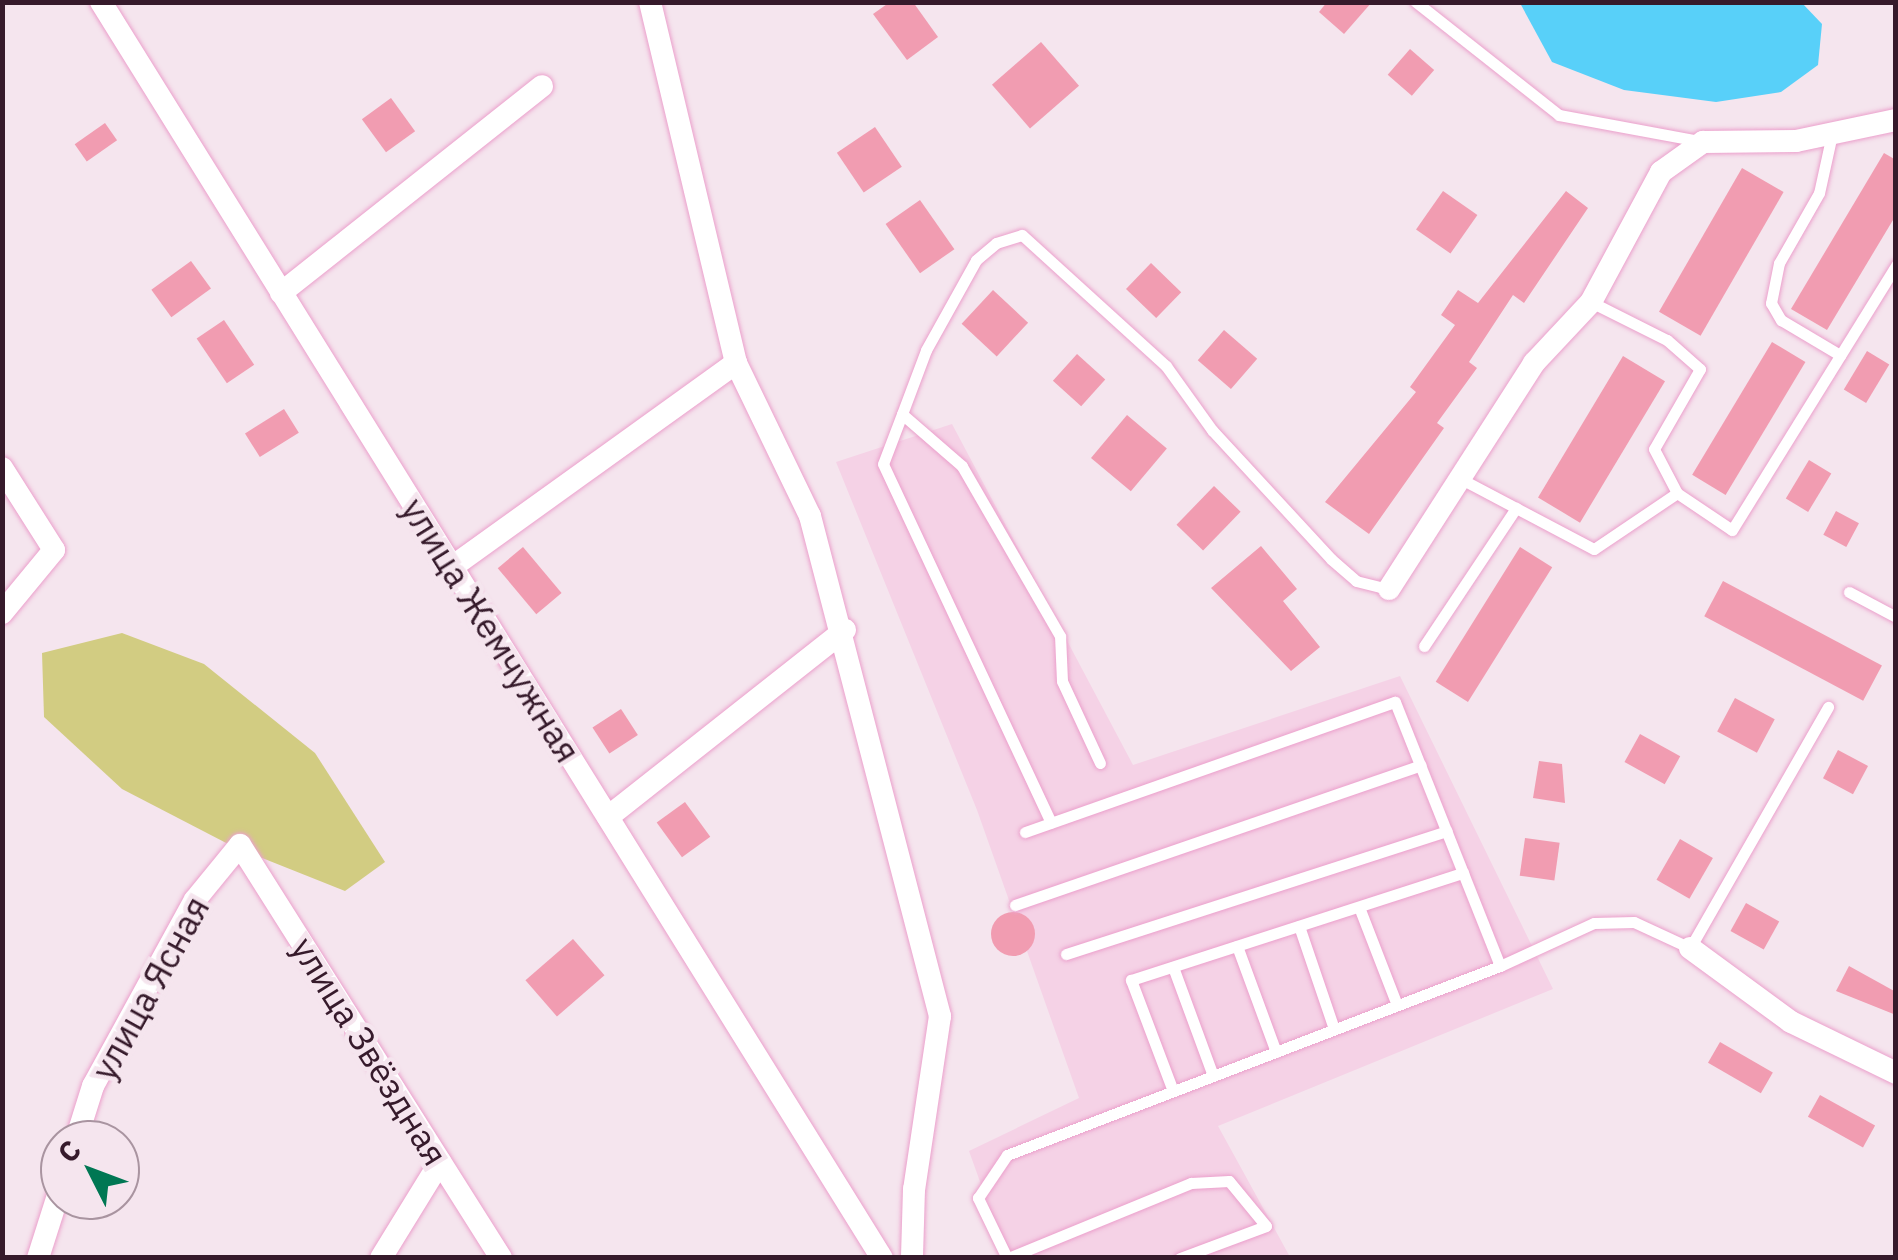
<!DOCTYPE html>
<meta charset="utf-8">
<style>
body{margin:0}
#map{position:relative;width:1898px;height:1260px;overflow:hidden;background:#f5e5ee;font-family:"IBM Plex Sans",sans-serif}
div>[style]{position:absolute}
.built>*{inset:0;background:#f5d2e6}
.green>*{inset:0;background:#d2cc82}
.water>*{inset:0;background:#58d0f9}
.building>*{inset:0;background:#f19cb1;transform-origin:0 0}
.round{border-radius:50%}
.roads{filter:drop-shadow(0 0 2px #eba0cc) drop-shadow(0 0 2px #eba0cc)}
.lane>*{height:11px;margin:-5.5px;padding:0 5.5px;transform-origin:5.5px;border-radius:5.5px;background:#fff}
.street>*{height:22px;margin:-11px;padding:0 11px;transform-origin:11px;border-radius:11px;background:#fff}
span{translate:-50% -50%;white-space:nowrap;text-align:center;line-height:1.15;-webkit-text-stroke:9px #f5e5ee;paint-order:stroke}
.street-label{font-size:35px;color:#361a2b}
.frame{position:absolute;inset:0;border:5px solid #361a2b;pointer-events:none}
.north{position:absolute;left:40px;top:1120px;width:100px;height:100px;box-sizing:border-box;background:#f5e5ee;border:2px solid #a994a0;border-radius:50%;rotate:312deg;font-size:28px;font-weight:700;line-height:40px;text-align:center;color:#361a2b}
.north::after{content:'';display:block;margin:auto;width:35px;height:45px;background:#007753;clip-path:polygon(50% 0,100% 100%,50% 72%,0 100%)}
</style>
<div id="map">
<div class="built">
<div style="clip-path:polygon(952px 424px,1133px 765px,1400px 676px,1553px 989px,1218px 1126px,1290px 1257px,1007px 1257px,969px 1151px,1079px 1098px,977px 810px,836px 462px)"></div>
</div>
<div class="green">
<div style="clip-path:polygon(122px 633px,204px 664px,315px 753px,385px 862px,345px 891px,232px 846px,122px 789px,44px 717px,42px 653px)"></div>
</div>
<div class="water">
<div style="clip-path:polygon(1520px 3px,1802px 3px,1822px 24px,1818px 65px,1781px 92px,1716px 102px,1624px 90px,1552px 62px)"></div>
</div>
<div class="building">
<div style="clip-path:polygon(890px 2px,913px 2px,938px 37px,907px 60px,873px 14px)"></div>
<div style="clip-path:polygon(1327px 2px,1372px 2px,1344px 34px,1319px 12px)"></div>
<div style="left:1041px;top:42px;width:58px;height:65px;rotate:49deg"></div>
<div style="left:1410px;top:49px;width:32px;height:34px;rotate:41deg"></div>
<div style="left:391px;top:98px;width:41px;height:36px;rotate:54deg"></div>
<div style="left:105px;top:123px;width:21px;height:37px;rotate:55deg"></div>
<div style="left:875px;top:127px;width:48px;height:46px;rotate:56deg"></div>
<div style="clip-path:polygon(1884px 153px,1896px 160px,1896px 215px,1827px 330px,1791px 309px)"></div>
<div style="left:1742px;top:168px;width:48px;height:166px;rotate:30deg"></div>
<div style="left:1443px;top:191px;width:42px;height:47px;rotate:35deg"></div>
<div style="clip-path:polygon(1566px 191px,1588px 208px,1524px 303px,1513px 295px,1469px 362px,1477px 368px,1437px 423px,1444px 428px,1369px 534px,1325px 502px,1416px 392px,1410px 387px,1455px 325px,1441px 315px,1458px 290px,1478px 303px)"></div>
<div style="left:920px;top:200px;width:60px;height:42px;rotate:55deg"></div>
<div style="left:191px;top:261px;width:34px;height:49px;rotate:54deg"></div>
<div style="left:1151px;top:263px;width:42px;height:36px;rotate:44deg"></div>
<div style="left:993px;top:290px;width:48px;height:46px;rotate:43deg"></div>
<div style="left:224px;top:320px;width:54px;height:33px;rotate:56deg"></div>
<div style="left:1224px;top:330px;width:44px;height:40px;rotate:41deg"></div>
<div style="left:1772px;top:342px;width:39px;height:155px;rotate:31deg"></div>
<div style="left:1867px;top:351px;width:26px;height:45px;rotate:31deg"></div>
<div style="left:1077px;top:354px;width:38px;height:36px;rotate:42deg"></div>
<div style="left:1623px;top:356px;width:49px;height:165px;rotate:31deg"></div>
<div style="left:284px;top:409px;width:28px;height:46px;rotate:58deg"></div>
<div style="left:1127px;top:415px;width:52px;height:56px;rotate:40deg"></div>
<div style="left:1809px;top:460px;width:26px;height:45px;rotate:31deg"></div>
<div style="left:1214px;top:486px;width:37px;height:54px;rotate:44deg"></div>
<div style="left:1836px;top:511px;width:26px;height:27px;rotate:28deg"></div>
<div style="clip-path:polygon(1261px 546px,1297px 589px,1283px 601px,1320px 647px,1291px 671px,1211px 588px)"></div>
<div style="left:523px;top:547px;width:60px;height:33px;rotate:50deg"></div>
<div style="left:1520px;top:547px;width:38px;height:159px;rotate:32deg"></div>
<div style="left:1723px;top:581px;width:180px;height:40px;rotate:28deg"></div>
<div style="left:1735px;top:698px;width:45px;height:38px;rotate:28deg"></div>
<div style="left:621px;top:709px;width:31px;height:34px;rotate:57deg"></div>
<div style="left:1640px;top:734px;width:46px;height:32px;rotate:29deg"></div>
<div style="left:1838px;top:750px;width:34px;height:32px;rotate:28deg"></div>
<div style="clip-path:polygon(1539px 761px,1562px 764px,1565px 803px,1533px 798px)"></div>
<div style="left:685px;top:802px;width:43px;height:35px;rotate:54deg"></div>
<div style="left:1525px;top:838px;width:35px;height:38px;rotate:8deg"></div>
<div style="left:1680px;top:839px;width:38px;height:47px;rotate:30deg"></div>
<div style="left:1746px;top:903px;width:38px;height:32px;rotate:29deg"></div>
<div class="round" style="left:991px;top:912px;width:44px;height:44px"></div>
<div style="left:573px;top:939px;width:48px;height:63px;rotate:49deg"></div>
<div style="clip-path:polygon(1849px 966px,1896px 992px,1896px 1015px,1836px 991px)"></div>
<div style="left:1720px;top:1042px;width:61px;height:24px;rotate:30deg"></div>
<div style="left:1820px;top:1095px;width:63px;height:25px;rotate:29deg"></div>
</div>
<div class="roads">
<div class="lane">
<div style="left:1416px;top:2px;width:182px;rotate:38.3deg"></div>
<div style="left:1559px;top:115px;width:142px;rotate:10.5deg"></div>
<div style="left:1832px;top:134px;width:60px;rotate:102.4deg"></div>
<div style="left:1819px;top:193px;width:81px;rotate:119.7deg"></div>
<div style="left:1779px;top:263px;width:41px;rotate:101.3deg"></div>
<div style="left:1771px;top:303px;width:20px;rotate:60deg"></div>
<div style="left:1781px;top:320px;width:69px;rotate:30.7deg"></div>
<div style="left:1591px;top:302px;width:85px;rotate:26.6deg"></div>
<div style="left:1667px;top:340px;width:44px;rotate:41.3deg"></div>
<div style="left:1700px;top:369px;width:92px;rotate:119.9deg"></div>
<div style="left:1654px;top:449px;width:50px;rotate:62.4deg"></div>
<div style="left:902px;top:414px;width:53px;rotate:110.8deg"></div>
<div style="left:883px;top:464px;width:396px;rotate:64.9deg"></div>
<div style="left:1463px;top:480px;width:148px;rotate:27.8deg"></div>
<div style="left:1594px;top:549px;width:100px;rotate:-34deg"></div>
<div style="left:1677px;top:493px;width:66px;rotate:33.9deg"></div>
<div style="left:1732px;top:530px;width:312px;rotate:-58.2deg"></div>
<div style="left:1849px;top:592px;width:53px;rotate:28deg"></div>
<div style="left:1424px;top:646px;width:166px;rotate:-56.3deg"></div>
<div style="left:1100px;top:763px;width:90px;rotate:-114.9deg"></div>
<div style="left:1062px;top:681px;width:45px;rotate:-92.5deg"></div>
<div style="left:1060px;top:636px;width:196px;rotate:-120deg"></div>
<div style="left:962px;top:466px;width:79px;rotate:-139.1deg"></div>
<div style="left:902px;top:414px;width:68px;rotate:-69.4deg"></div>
<div style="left:926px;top:350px;width:103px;rotate:-60.9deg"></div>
<div style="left:976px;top:260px;width:26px;rotate:-40deg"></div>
<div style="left:996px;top:243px;width:27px;rotate:-17deg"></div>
<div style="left:1022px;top:235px;width:195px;rotate:42.3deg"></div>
<div style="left:1166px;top:366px;width:79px;rotate:54.3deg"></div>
<div style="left:1212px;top:430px;width:176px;rotate:47.3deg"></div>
<div style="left:1331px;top:559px;width:33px;rotate:41deg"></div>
<div style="left:1356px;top:581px;width:34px;rotate:14deg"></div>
<div style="left:1025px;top:832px;width:392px;rotate:-19.4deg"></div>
<div style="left:1395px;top:702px;width:284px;rotate:68.3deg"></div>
<div style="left:1500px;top:966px;width:103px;rotate:-24.6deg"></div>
<div style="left:1594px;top:923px;width:40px;rotate:-1.4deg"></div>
<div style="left:1634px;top:922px;width:62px;rotate:24.9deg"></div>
<div style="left:1690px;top:948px;width:278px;rotate:-60.2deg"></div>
<div style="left:1015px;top:905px;width:429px;rotate:-19deg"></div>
<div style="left:1359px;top:907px;width:105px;rotate:68.8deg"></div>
<div style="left:1299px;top:926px;width:109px;rotate:71.2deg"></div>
<div style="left:1237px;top:946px;width:113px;rotate:69.8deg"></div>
<div style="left:1066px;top:954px;width:400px;rotate:-17.9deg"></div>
<div style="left:1173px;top:967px;width:116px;rotate:69.8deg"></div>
<div style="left:1173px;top:1091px;width:119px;rotate:-110.7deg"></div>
<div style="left:1131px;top:980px;width:349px;rotate:-17.9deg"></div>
<div style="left:1007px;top:1258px;width:67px;rotate:-115.8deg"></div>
<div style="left:978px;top:1198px;width:52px;rotate:-56deg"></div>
<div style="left:1007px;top:1155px;width:528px;rotate:-20.98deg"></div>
<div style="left:1008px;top:1258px;width:198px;rotate:-22.3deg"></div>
<div style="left:1191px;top:1183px;width:38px;rotate:-3deg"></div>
<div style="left:1229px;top:1181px;width:58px;rotate:50.6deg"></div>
<div style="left:1266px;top:1226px;width:92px;rotate:159.6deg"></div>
</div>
<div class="street">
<div style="left:101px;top:2px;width:1479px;rotate:58.13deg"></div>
<div style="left:650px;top:2px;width:371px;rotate:76.6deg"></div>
<div style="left:736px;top:363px;width:170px;rotate:64.2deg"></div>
<div style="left:810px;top:516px;width:517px;rotate:75.43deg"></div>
<div style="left:940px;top:1016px;width:175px;rotate:98.5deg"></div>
<div style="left:914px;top:1189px;width:69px;rotate:91.7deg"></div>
<div style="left:281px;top:293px;width:333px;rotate:-38.4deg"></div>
<div style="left:2px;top:468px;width:97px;rotate:57.6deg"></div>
<div style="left:54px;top:550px;width:82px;rotate:129.5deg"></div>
<div style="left:452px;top:567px;width:350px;rotate:-35.7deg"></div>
<div style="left:1389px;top:589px;width:269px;rotate:-57.3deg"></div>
<div style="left:1534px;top:363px;width:83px;rotate:-46.9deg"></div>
<div style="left:1591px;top:302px;width:148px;rotate:-61.7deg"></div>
<div style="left:1661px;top:172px;width:52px;rotate:-35.5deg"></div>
<div style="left:1703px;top:142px;width:93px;rotate:-0.6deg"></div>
<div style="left:1796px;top:141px;width:102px;rotate:-11.9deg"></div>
<div style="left:608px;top:817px;width:302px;rotate:-38.3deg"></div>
<div style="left:1690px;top:948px;width:125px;rotate:36.2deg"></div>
<div style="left:1791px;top:1022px;width:117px;rotate:25.9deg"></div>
<div style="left:76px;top:1140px;width:57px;rotate:-72.5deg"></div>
<div style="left:93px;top:1086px;width:212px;rotate:-61.3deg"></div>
<div style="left:195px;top:900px;width:71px;rotate:-50.7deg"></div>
<div style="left:240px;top:845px;width:489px;rotate:57.7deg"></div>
<div style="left:38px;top:1258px;width:72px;rotate:-72.3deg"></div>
<div style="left:381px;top:1258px;width:113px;rotate:-58.4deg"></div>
</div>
</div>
<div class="street-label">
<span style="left:491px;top:630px;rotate:58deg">улица Жемчужная</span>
<span style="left:150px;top:988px;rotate:-61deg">улица Ясная</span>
<span style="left:370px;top:1051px;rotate:58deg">улица Звёздная</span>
</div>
<div class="frame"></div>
<div class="north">С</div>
</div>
